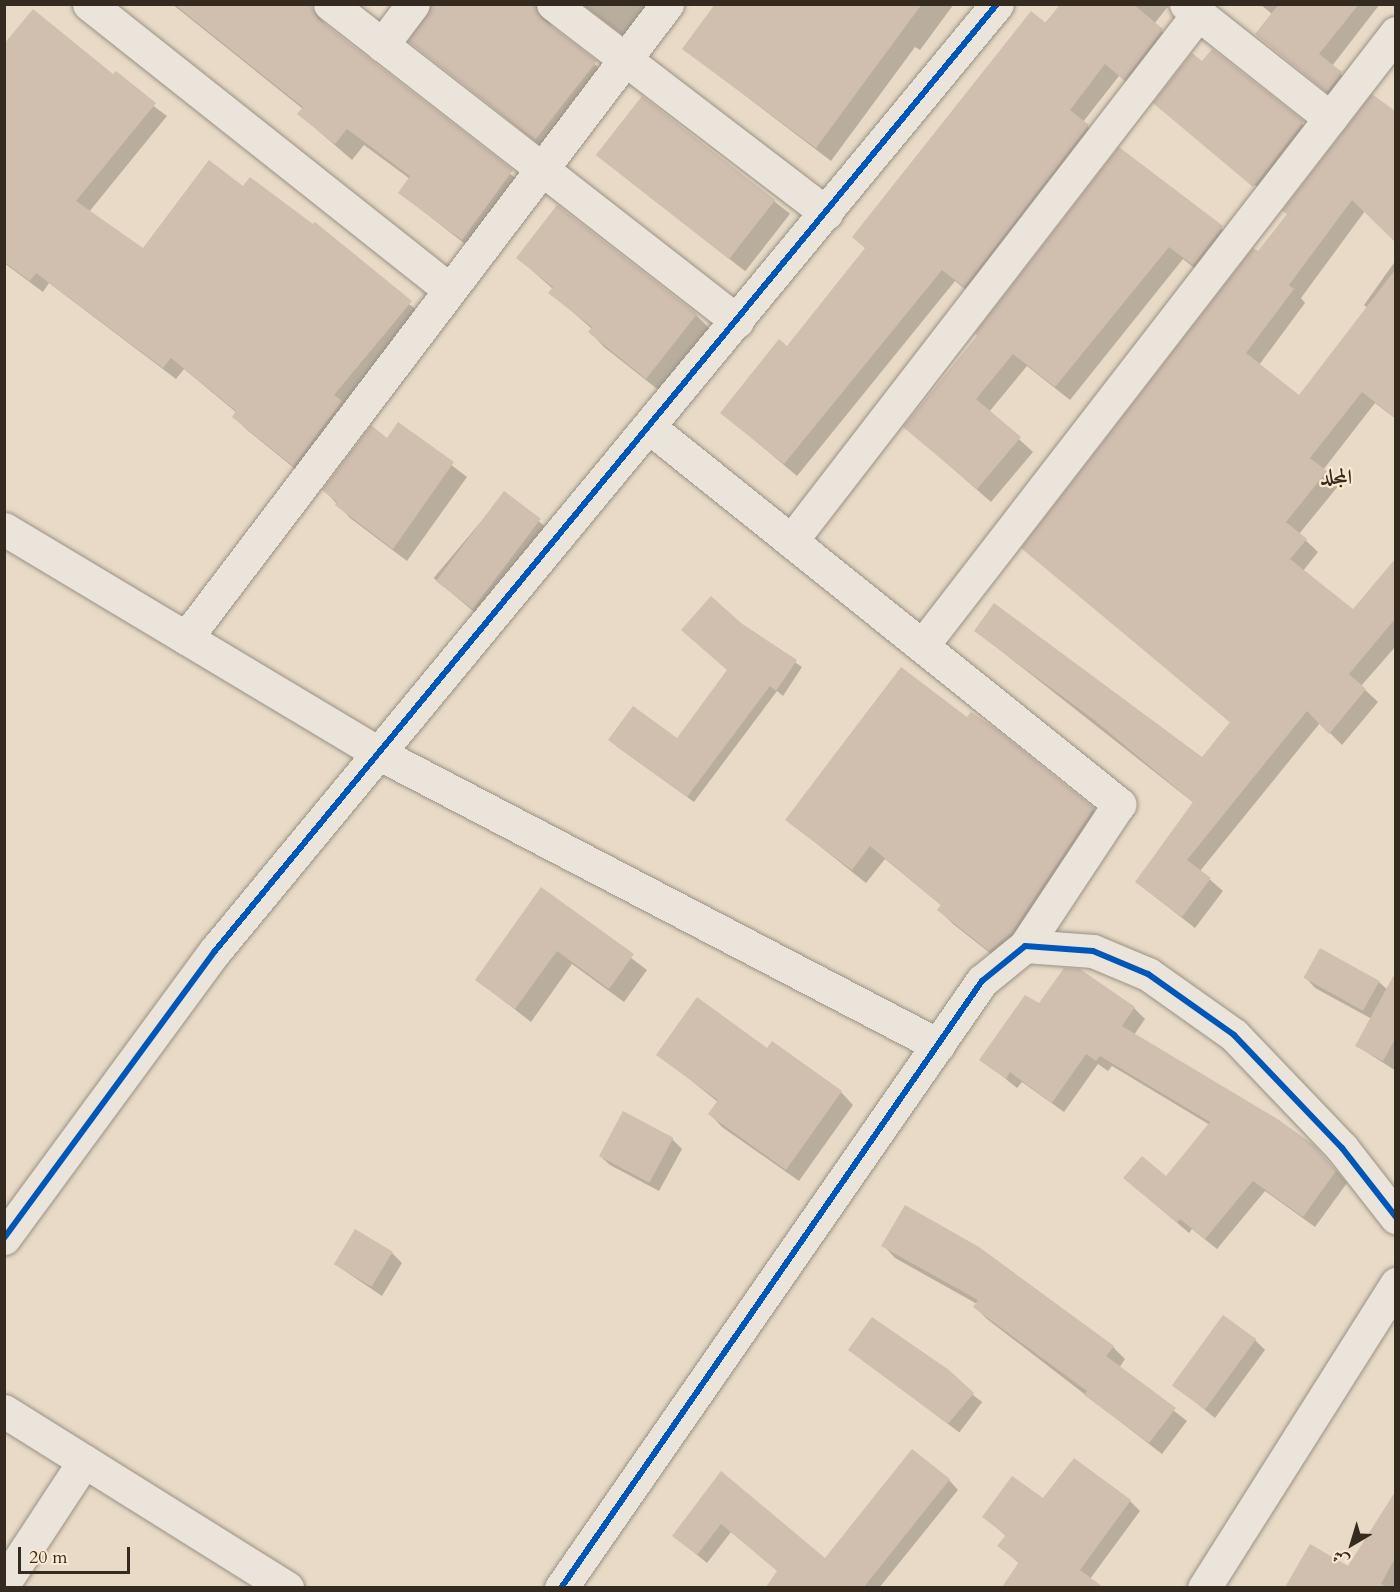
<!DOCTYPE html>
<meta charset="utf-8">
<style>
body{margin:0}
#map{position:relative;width:1400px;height:1592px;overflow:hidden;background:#e8dac6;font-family:Cardo,Amiri,serif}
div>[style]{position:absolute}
.shadow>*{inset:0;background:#0003;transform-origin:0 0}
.building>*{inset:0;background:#d0beaf;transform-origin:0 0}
.roads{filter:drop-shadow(0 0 2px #9a9185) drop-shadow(0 0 2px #9a9185)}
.street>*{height:33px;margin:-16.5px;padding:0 16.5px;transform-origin:16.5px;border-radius:16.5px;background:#ebe4da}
.secondary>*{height:33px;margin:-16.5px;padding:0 16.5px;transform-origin:16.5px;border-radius:16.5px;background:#ebe4da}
.cycleway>*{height:6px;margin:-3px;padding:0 3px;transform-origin:3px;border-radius:3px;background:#0057b8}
span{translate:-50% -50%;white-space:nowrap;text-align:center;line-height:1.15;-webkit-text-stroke:4.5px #fae9d0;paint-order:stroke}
.quarter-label{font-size:21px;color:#352a1f;font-weight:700}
.frame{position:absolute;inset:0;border:6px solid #352a1f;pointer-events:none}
.north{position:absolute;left:1322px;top:1514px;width:60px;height:60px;-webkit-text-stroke:4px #fae9d0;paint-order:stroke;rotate:218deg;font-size:16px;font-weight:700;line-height:24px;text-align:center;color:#352a1f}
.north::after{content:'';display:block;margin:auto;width:21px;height:27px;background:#352a1f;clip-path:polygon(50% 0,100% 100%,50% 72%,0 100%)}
.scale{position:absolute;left:18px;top:1547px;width:112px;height:27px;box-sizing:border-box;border:3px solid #352a1f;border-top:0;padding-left:8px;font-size:18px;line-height:21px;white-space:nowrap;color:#352a1f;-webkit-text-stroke:4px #fae9d0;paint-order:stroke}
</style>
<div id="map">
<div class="shadow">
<div style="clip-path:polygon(172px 4px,308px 4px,331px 31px,528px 188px,479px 255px,400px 193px,410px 179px,364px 145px,352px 160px,299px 114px,303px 109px)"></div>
<div style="clip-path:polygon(432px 4px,558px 4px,548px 18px,553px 30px,610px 77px,550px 153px,410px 41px)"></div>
<div style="clip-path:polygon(582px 4px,649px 4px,625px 37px)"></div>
<div style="clip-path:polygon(717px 4px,954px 4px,920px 50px,915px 47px,831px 161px,684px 49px)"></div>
<div style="clip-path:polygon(1062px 4px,1170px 4px,1154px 24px,1175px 43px,1137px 91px,1119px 76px,1083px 122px,1101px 139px,977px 299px,955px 281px,797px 476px,722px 413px,787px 348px,866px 249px,854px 237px)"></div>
<div style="clip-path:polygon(1260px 4px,1380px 4px,1332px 66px,1354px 86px,1341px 104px,1257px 34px,1272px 14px)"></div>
<div style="left:1212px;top:51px;width:136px;height:77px;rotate:39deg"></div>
<div style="clip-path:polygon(113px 76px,167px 116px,89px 212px,144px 250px,244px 189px,423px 314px,305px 477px,246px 429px,234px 417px,237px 413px,184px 369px,176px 379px,49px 283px,43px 292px,4px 263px,4px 104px)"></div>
<div style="clip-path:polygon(1373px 96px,1396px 112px,1396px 241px,1365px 211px,1301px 298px,1305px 303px,1259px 365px,1299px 397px,1368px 308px,1364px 305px,1396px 260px,1396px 419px,1375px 403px,1323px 470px,1339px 485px,1299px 534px,1318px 552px,1303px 571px,1353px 611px,1396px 561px,1396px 646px,1361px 686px,1378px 702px,1342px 745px,1320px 723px,1200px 871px,1223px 891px,1195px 928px,1136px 882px,1194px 803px,976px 631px,1202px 759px,1231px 723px,1023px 548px,1289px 215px)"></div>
<div style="left:642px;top:98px;width:188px;height:73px;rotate:38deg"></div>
<div style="clip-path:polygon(1119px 149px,1236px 240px,1207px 278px,1183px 259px,1070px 400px,1027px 366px,989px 412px,1033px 452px,991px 502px,905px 427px,979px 336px)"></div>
<div style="clip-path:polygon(518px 258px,696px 315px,710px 329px,661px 392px,604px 347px,590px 332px,592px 329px,550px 292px,553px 289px)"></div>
<div style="clip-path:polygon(399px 425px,467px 477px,407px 561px,350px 518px,324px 490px,387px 440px)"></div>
<div style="left:505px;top:493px;width:65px;height:111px;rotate:40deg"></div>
<div style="clip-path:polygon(740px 624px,802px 667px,783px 696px,777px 691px,694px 802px,616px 746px,677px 740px,729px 670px)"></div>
<div style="clip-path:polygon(1093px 809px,1107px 823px,1004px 964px,953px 924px,939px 910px,942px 906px,885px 859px,866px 883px,787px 820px)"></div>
<div style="clip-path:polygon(541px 890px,647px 970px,624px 1002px,572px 964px,531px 1022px,477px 980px)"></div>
<div style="clip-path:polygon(1306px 978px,1379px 982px,1389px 991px,1386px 996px,1396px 1002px,1396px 1071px,1357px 1046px,1372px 1019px,1315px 988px)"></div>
<div style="clip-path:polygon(1039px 1005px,1134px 1008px,1145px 1019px,1134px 1035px,1325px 1158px,1347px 1183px,1315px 1227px,1265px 1191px,1217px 1249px,1192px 1229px,1189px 1233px,1125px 1178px,1166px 1179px,1210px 1125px,1112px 1066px,1108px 1071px,1098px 1064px,1064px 1112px,1022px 1082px,1017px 1088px,981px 1059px)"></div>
<div style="clip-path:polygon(768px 1050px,841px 1092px,853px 1105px,799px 1181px,722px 1127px,710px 1114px,718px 1102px,658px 1054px)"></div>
<div style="clip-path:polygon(672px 1139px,682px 1149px,659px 1191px,610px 1165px,600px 1156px)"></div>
<div style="clip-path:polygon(883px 1245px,1113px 1347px,1125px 1359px,1119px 1368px,1187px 1421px,1162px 1454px,987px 1319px,975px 1307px,977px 1304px,895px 1258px)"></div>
<div style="clip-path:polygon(392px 1253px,402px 1263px,382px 1296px,336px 1265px)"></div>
<div style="left:872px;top:1319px;width:138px;height:38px;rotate:37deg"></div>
<div style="clip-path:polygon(1255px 1340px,1265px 1350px,1215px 1418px,1174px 1385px)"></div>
<div style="clip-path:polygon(721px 1473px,825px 1560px,949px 1480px,958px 1490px,879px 1588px,768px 1588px,779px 1572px,731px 1532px,707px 1563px,674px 1536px)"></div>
<div style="clip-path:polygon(1396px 1494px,1394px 1588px,1287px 1588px,1310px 1546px,1349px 1568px)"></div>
<div style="clip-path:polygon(1043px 1501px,1130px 1501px,1140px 1511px,1090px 1579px,1098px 1588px,1003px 1588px,1020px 1564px,999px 1546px,1006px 1536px,983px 1516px)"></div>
</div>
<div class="building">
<div style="clip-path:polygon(174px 4px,310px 4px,318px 19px,513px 170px,462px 240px,398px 193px,410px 176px,347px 129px,335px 144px,297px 114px,303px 107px)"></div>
<div style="clip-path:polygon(431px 4px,535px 4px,542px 19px,597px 61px,535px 140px,408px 41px)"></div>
<div style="clip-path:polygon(715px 4px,922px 4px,816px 148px,682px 49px)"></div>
<div style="clip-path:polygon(1060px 4px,1133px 4px,1163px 29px,1124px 80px,1105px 64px,1070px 110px,1089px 125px,964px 287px,942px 270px,784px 464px,720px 413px,779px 339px,787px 346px,865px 248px,852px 237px,1031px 11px,1046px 23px)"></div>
<div style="clip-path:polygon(1279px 4px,1359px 4px,1319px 54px,1342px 72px,1327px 92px,1255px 34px)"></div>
<div style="clip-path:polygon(33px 9px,113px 74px,116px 71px,156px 103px,76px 201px,143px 248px,209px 160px,243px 186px,250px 177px,313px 224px,315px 222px,412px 301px,334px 395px,342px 401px,293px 466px,232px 417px,236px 411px,171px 358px,163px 368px,36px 273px,30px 281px,4px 262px,4px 44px)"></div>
<div style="clip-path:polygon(1212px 49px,1304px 121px,1253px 187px,1153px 103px,1192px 53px,1202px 61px)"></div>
<div style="clip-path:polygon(1372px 94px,1395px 111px,1395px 242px,1352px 200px,1289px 285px,1294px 289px,1246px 353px,1299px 395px,1395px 270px,1395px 418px,1362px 392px,1310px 458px,1327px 471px,1286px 522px,1307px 539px,1290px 559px,1353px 609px,1395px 559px,1395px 619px,1349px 674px,1366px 689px,1329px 734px,1307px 711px,1187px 860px,1211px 878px,1182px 917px,1135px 882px,1193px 802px,1093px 719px,974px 631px,994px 603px,1202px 757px,1230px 722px,1021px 548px,1253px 248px,1258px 251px,1287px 214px,1282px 211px)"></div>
<div style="left:642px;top:96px;width:169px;height:75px;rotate:38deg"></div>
<div style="clip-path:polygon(1119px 147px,1223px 226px,1193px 265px,1169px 247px,1055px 387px,1013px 354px,976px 399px,1021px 437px,977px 489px,903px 427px,977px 336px,975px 333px)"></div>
<div style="clip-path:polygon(557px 205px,697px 314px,646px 379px,588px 332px,592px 327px,548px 293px,553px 287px,516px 258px)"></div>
<div style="clip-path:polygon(398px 422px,454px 462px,393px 549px,335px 505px,337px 502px,322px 490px,371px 425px,387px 438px)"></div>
<div style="left:504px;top:491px;width:46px;height:113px;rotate:37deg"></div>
<div style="clip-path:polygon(711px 596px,741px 623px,797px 660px,776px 691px,770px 686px,687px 797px,608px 740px,633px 706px,677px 738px,727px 670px,681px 630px)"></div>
<div style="clip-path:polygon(901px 667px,967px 717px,971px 712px,996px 729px,1094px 808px,1011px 933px,989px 951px,937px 910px,941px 905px,870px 846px,852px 870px,785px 820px)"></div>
<div style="clip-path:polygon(541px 887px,634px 954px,609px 989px,557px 951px,515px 1009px,475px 980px)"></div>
<div style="left:1320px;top:948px;width:68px;height:34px;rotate:29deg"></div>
<div style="clip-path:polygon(1064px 968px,1080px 969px,1135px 1007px,1122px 1026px,1279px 1120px,1314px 1145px,1336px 1171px,1303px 1217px,1253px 1181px,1205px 1239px,1180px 1219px,1177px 1223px,1123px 1178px,1142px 1156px,1166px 1176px,1210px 1122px,1100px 1056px,1096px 1061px,1086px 1054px,1052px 1103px,1010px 1072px,1006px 1079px,979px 1060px,1025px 995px,1039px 1003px)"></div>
<div style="clip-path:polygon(1395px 973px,1395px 1039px,1383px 1061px,1355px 1046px)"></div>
<div style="clip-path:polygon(697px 997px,767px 1048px,772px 1041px,842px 1091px,786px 1170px,708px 1114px,718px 1100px,656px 1055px)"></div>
<div style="left:623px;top:1111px;width:57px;height:51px;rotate:28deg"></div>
<div style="clip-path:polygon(905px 1205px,979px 1247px,1114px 1346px,1106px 1356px,1176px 1408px,1149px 1443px,1084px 1395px,1087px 1391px,973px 1307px,978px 1300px,881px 1246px)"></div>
<div style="left:355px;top:1229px;width:44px;height:41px;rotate:31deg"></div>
<div style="left:1223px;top:1315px;width:41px;height:87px;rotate:36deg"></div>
<div style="clip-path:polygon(872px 1317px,949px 1370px,974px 1393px,948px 1424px,848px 1350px)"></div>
<div style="clip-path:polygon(912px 1449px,950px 1479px,864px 1587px,766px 1587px,777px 1571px,721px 1524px,697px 1555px,672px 1536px,721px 1471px,825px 1558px)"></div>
<div style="clip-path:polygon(1074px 1458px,1131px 1500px,1080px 1570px,1103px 1587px,1002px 1587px,1019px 1562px,997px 1546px,1006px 1535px,982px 1517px,1012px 1476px,1043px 1498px)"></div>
<div style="clip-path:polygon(1395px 1492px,1395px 1558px,1381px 1584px,1387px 1587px,1285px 1587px,1310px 1544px,1348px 1566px)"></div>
</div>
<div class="roads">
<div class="street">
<div style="left:89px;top:4px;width:459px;rotate:38.4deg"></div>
<div style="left:330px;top:4px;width:516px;rotate:37.91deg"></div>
<div style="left:553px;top:4px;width:344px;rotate:37.4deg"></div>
<div style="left:1186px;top:4px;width:184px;rotate:38.4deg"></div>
<div style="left:382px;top:45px;width:51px;rotate:-52.9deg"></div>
<div style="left:649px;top:427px;width:603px;rotate:38.73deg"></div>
<div style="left:1119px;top:804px;width:170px;rotate:123.5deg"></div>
<div style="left:4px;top:529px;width:436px;rotate:30.9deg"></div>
<div style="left:378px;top:753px;width:632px;rotate:27.54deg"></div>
<div style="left:791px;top:541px;width:666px;rotate:-52.32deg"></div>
<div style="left:186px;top:638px;width:796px;rotate:-52.81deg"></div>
<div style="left:922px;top:646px;width:775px;rotate:-52.29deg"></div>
<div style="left:4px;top:1238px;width:356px;rotate:-53.7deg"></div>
<div style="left:215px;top:951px;width:1228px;rotate:-50.45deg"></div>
<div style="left:4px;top:1583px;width:146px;rotate:-56.7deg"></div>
<div style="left:561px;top:1588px;width:739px;rotate:-55.26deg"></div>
<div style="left:982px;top:981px;width:55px;rotate:-39.1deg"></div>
<div style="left:1025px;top:946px;width:68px;rotate:4.2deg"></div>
<div style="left:1093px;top:951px;width:60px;rotate:22.7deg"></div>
<div style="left:1148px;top:974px;width:105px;rotate:35.3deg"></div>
<div style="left:1234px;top:1035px;width:156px;rotate:46.3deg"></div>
<div style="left:1342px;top:1148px;width:88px;rotate:52deg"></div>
<div style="left:1204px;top:1588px;width:360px;rotate:-57.7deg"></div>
</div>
<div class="secondary">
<div style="left:4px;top:1411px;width:334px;rotate:32deg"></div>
</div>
</div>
<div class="cycleway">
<div style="left:4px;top:1238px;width:356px;rotate:-53.7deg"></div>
<div style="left:215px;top:951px;width:1228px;rotate:-50.45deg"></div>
<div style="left:561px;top:1588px;width:739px;rotate:-55.26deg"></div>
<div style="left:982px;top:981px;width:55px;rotate:-39.1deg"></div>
<div style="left:1025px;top:946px;width:68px;rotate:4.2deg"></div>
<div style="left:1093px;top:951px;width:60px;rotate:22.7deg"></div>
<div style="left:1148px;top:974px;width:105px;rotate:35.3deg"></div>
<div style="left:1234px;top:1035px;width:156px;rotate:46.3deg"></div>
<div style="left:1342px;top:1148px;width:88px;rotate:52deg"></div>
</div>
<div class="quarter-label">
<span style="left:1336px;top:478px">المجلد</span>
</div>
<div class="frame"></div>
<div class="north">ش</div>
<div class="scale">20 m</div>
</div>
